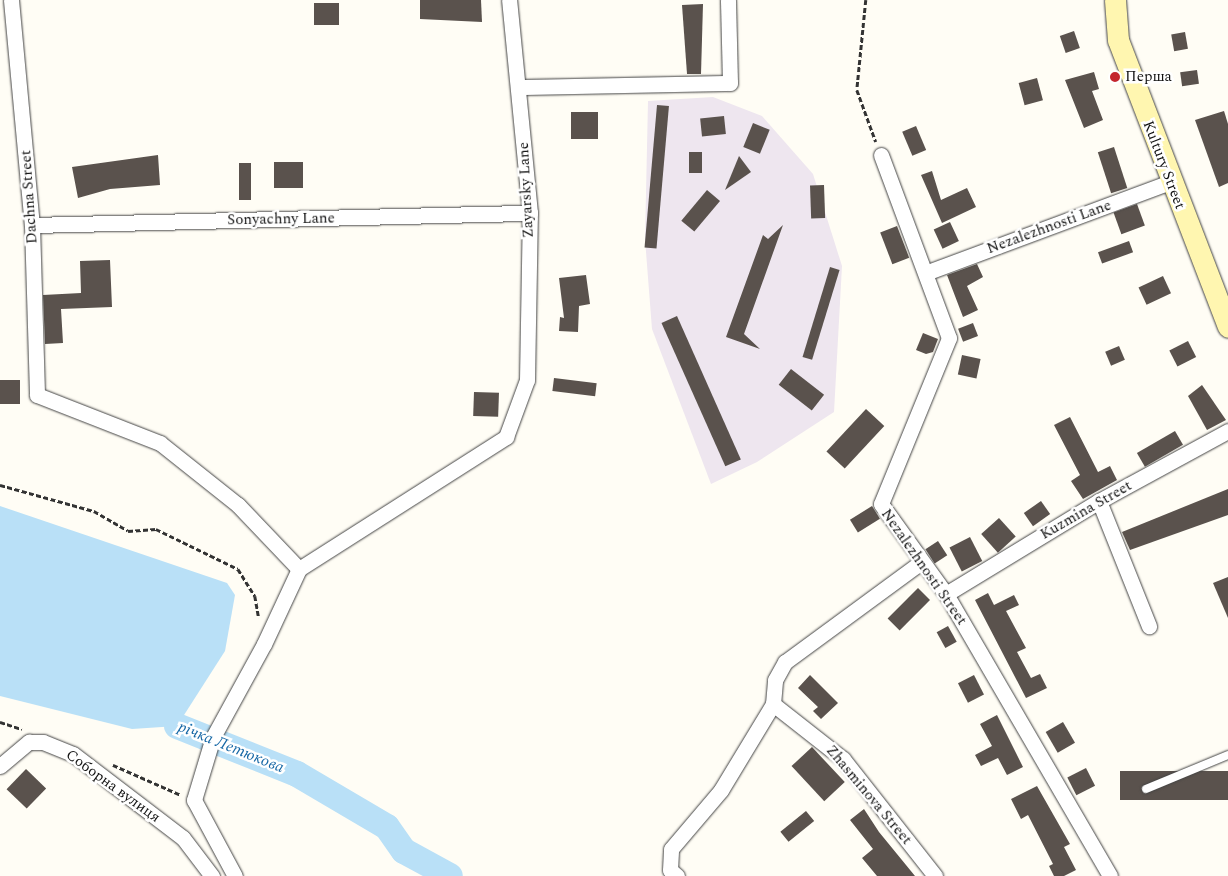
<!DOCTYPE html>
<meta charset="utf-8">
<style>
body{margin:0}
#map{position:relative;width:1228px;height:876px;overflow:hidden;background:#fffdf5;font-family:Spectral,serif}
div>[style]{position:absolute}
.industrial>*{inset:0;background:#eee6ef}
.water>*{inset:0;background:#b9e0f7}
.river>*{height:26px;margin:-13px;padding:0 13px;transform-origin:13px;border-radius:13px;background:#b9e0f7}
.building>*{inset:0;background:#5a524d;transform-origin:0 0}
.path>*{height:2.5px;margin-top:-1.25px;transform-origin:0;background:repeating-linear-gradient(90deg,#333 0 5px,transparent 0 7.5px)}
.roads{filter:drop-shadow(0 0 1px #444) drop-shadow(0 0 1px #444)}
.lane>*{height:8px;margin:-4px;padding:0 4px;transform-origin:4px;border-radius:4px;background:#fff}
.street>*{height:15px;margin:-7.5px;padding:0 7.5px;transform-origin:7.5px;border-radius:7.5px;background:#fff}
.secondary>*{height:21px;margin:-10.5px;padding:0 10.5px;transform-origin:10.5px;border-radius:10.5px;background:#fff6b0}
.dots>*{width:14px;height:14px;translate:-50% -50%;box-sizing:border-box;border:2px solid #fff;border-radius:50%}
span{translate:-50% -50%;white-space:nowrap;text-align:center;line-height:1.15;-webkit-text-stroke:5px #fff;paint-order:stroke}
.poi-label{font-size:15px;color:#111}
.left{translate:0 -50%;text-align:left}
.street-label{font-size:15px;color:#111}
.water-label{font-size:16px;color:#1768a6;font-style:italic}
</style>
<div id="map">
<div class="industrial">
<div style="clip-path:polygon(713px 97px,762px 116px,813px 174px,842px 266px,834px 412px,757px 462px,711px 484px,652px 329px,645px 239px,648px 101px)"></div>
</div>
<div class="water">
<div style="clip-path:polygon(0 506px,227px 583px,235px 595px,225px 651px,177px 726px,132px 729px,0 696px)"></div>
</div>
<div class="river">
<div style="left:177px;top:726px;width:129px;rotate:21.8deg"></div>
<div style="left:297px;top:774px;width:104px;rotate:30.5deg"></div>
<div style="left:387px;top:827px;width:29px;rotate:55deg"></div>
<div style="left:404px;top:851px;width:52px;rotate:28.5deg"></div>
</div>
<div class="building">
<div style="clip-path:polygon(420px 0,481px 0,482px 22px,420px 19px)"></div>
<div style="left:314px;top:3px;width:25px;height:22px"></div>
<div style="clip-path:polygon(703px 4px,701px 74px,687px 74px,682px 5px)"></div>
<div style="left:1074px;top:31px;width:18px;height:15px;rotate:71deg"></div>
<div style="left:1185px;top:32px;width:17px;height:14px;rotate:80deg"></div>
<div style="left:1197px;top:70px;width:14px;height:17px;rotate:82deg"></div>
<div style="clip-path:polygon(1094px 72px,1099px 89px,1092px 91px,1103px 120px,1084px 128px,1065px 80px)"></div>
<div style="left:1037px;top:78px;width:23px;height:19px;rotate:75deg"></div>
<div style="left:657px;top:105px;width:12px;height:143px;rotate:5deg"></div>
<div style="clip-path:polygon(1224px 111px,1228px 124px,1228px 183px,1219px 187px,1195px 120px)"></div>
<div style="left:571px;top:112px;width:27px;height:27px"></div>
<div style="left:724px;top:116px;width:18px;height:24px;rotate:84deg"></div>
<div style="left:753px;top:123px;width:18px;height:26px;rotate:22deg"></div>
<div style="left:916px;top:126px;width:26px;height:15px;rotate:67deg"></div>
<div style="left:1114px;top:147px;width:43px;height:17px;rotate:72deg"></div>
<div style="left:689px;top:152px;width:13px;height:21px"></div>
<div style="clip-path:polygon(158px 155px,160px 185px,110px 189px,78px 198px,72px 167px)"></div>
<div style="clip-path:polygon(739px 156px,751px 172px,725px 190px)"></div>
<div style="left:303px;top:162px;width:26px;height:29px;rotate:90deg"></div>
<div style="left:239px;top:163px;width:12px;height:37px"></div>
<div style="clip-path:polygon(932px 171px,941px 200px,967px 188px,976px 207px,942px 223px,921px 175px)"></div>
<div style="left:824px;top:185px;width:33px;height:14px;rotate:88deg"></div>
<div style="left:707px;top:190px;width:17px;height:40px;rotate:40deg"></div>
<div style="left:1137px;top:204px;width:23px;height:25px;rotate:70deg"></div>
<div style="left:950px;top:222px;width:21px;height:18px;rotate:65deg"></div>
<div style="clip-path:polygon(783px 225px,744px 334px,760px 349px,726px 337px,763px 235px,768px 239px)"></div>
<div style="left:897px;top:226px;width:34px;height:18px;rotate:69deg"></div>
<div style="left:1129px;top:241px;width:12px;height:33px;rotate:70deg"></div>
<div style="clip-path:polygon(110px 260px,112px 307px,61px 309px,63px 343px,45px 344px,43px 295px,81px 293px,80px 261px)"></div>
<div style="clip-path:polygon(977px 264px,983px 277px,967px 286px,978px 310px,963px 317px,947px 275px)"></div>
<div style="left:830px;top:267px;width:10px;height:94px;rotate:17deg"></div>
<div style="clip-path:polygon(586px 275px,590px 304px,579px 306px,578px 332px,559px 331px,560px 317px,564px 318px,559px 278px)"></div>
<div style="left:1163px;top:276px;width:19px;height:27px;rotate:65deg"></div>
<div style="left:677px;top:316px;width:157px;height:17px;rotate:66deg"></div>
<div style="left:973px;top:323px;width:14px;height:16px;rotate:69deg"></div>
<div style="clip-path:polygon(923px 333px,938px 339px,933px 352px,926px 354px,916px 350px)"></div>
<div style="left:1188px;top:341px;width:18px;height:21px;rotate:63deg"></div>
<div style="left:1119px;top:346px;width:15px;height:15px;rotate:67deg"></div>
<div style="left:962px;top:355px;width:19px;height:20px;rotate:12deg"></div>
<div style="left:791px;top:369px;width:42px;height:20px;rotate:38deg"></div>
<div style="left:554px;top:378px;width:43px;height:13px;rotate:7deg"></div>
<div style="left:0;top:380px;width:20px;height:24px"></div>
<div style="clip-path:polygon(1202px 385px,1226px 420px,1207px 430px,1188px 396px)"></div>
<div style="left:474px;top:392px;width:25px;height:24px;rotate:2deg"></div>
<div style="left:866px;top:409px;width:25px;height:58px;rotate:43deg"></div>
<div style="clip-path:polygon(1070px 417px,1098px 472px,1110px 466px,1117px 480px,1083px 499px,1071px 481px,1080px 475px,1054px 425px)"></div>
<div style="left:1175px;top:431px;width:16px;height:44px;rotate:60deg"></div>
<div style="clip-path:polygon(1228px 489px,1228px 515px,1130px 550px,1122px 532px)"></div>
<div style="left:1041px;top:501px;width:16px;height:21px;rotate:55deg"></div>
<div style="left:872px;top:506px;width:15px;height:26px;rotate:58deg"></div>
<div style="left:999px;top:518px;width:25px;height:24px;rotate:48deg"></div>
<div style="left:970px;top:537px;width:27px;height:23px;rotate:63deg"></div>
<div style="left:938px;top:541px;width:17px;height:15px;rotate:57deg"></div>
<div style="clip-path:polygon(1228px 577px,1228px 618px,1213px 583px)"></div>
<div style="left:918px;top:588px;width:17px;height:43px;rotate:45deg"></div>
<div style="clip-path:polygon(988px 593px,994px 605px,1014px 595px,1019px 605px,1006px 611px,1026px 648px,1017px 652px,1031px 678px,1040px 674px,1047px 688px,1026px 698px,975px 600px)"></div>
<div style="left:948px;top:626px;width:18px;height:13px;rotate:61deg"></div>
<div style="clip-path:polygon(810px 675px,838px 703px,821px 719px,813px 711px,818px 707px,798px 688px)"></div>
<div style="left:974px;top:675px;width:22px;height:18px;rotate:63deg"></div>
<div style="clip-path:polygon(997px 715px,1023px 767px,1007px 775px,998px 758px,981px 766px,975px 755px,992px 746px,980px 724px)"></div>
<div style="left:1063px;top:722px;width:24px;height:20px;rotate:60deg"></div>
<div style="left:812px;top:747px;width:48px;height:28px;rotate:47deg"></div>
<div style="left:1086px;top:768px;width:20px;height:21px;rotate:63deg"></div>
<div style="left:26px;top:769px;width:28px;height:28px;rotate:44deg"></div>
<div style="left:1228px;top:771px;width:29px;height:108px;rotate:90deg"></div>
<div style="clip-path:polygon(1037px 786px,1070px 844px,1064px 847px,1076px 870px,1064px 876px,1054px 876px,1049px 866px,1053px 864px,1028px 815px,1021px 819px,1011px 799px)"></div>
<div style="clip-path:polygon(864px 809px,879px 832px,915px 876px,877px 876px,862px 858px,873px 849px,850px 820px)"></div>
<div style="left:806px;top:811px;width:13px;height:33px;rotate:51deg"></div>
</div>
<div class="path">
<div style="left:866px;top:0;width:90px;rotate:95.7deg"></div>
<div style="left:857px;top:90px;width:55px;rotate:69.9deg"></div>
<div style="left:0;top:485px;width:98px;rotate:15.5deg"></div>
<div style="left:94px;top:511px;width:39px;rotate:30deg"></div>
<div style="left:128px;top:531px;width:28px;rotate:-4deg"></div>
<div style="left:156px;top:529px;width:91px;rotate:26deg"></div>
<div style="left:238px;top:569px;width:32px;rotate:58deg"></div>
<div style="left:255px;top:596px;width:22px;rotate:80deg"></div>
<div style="left:0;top:722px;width:23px;rotate:18deg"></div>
<div style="left:113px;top:765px;width:74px;rotate:23.8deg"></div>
</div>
<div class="roads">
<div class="lane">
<div style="left:1146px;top:789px;width:89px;rotate:-22.5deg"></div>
</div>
<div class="street">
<div style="left:11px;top:0;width:226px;rotate:84.7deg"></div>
<div style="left:32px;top:225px;width:170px;rotate:88.3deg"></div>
<div style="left:37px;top:395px;width:132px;rotate:21.3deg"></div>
<div style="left:160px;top:443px;width:100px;rotate:38.5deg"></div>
<div style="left:238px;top:505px;width:88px;rotate:46.4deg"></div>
<div style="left:299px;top:569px;width:83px;rotate:115deg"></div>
<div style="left:264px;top:644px;width:106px;rotate:118.7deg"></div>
<div style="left:213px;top:737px;width:66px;rotate:106.8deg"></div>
<div style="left:194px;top:800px;width:86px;rotate:61.7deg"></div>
<div style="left:519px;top:87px;width:211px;rotate:-1.1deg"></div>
<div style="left:730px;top:83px;width:83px;rotate:-91.4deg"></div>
<div style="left:881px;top:155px;width:195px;rotate:69.6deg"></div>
<div style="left:949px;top:338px;width:179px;rotate:112.3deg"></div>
<div style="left:881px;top:504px;width:111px;rotate:54.2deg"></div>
<div style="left:946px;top:594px;width:326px;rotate:59.8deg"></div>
<div style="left:32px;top:225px;width:498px;rotate:-1.4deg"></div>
<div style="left:928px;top:272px;width:258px;rotate:-20.4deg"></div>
<div style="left:1099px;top:501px;width:135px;rotate:68.2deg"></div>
<div style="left:299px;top:569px;width:246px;rotate:-32.5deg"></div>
<div style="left:506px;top:437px;width:61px;rotate:-69.8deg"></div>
<div style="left:527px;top:380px;width:167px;rotate:-89deg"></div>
<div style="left:530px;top:213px;width:214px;rotate:-95.6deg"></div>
<div style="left:946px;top:594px;width:179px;rotate:-31.3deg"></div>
<div style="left:1099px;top:501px;width:147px;rotate:-28.5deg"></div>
<div style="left:773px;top:704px;width:89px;rotate:38.2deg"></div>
<div style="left:843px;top:759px;width:149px;rotate:51.8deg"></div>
<div style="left:0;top:766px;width:38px;rotate:-40deg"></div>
<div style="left:29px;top:742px;width:14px"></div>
<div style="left:43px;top:742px;width:32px;rotate:22deg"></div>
<div style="left:73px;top:754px;width:138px;rotate:37.4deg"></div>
<div style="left:183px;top:838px;width:48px;rotate:52.7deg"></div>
<div style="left:677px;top:876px;width:9px;rotate:-139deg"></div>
<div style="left:670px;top:870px;width:21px;rotate:-87deg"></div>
<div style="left:671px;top:849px;width:77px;rotate:-49.7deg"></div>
<div style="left:721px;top:790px;width:100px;rotate:-58.8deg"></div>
<div style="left:773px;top:704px;width:24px;rotate:-85deg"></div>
<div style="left:775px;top:680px;width:21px;rotate:-61deg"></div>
<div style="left:785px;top:662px;width:167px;rotate:-36.3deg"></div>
</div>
<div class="secondary">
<div style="left:1115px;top:0;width:40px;rotate:85.7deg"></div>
<div style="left:1118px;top:40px;width:307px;rotate:69deg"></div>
</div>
</div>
<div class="dots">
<div style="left:1115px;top:77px;background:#c4262e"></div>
</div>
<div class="poi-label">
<span class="left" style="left:1125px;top:77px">Перша</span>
</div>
<div class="street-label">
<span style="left:1164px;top:165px;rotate:69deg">Kultury Street</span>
<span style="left:526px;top:190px;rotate:-93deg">Zayarsky Lane</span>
<span style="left:29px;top:197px;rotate:-94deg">Dachna Street</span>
<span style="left:281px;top:219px;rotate:-1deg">Sonyachny Lane</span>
<span style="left:1049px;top:227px;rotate:-20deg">Nezalezhnosti Lane</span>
<span style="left:1086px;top:510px;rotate:-30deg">Kuzmina Street</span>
<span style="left:924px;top:567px;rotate:55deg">Nezalezhnosti Street</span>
<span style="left:113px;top:786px;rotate:36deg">Соборна вулиця</span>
<span style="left:869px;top:795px;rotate:50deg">Zhasminova Street</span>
</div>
<div class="water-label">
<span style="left:231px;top:747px;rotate:22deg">річка Летюкова</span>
</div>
</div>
